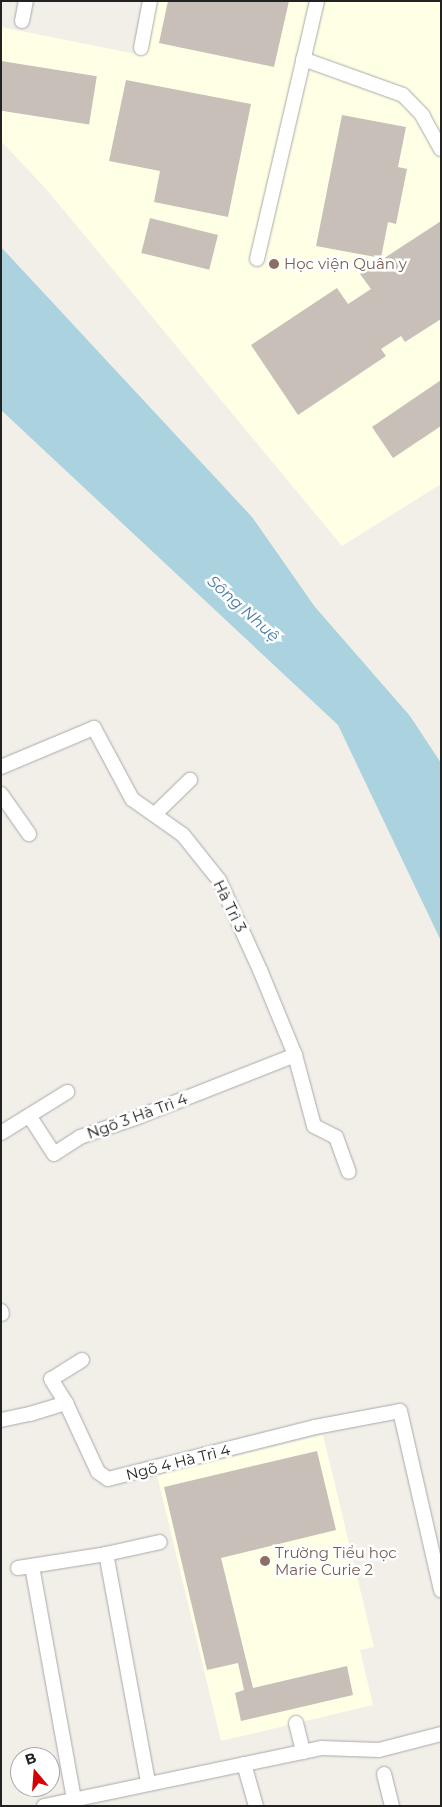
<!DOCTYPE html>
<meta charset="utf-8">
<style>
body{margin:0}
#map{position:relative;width:442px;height:1807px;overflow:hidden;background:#f2efe9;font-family:Montserrat,sans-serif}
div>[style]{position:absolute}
.education>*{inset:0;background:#ffffe5}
.water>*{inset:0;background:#aad3df}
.building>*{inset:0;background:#c7bfb8;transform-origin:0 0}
.roads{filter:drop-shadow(0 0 1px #a9a9a9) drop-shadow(0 0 1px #a9a9a9)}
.service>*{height:14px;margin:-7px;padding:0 7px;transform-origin:7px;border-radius:7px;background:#fff}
.dots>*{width:14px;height:14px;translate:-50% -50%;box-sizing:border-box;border:2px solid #fff;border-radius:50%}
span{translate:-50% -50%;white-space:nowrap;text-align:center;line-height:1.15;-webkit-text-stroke:5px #fff;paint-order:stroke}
.education-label{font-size:15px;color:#785e54}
.left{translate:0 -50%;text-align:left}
.street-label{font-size:15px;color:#222}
.water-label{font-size:16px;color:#4a7aab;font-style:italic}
.frame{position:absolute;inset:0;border:2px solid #222;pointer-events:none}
.north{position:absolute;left:10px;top:1747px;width:50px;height:50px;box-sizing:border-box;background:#fff;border:1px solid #a7a7a7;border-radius:50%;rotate:342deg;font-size:14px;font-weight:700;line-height:20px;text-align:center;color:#222}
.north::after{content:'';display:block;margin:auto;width:18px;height:22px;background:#d40000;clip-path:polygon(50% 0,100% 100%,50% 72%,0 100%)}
</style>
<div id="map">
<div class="education">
<div style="clip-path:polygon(152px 1px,441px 1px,441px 484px,342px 546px,47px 190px,1px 141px,1px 27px,141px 55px)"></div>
<div style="clip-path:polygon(323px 1435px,374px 1647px,360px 1650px,373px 1705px,221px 1741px,157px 1475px)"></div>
</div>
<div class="water">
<div style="clip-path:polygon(1px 247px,252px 517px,315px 607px,410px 716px,441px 763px,441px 941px,338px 725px,1px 410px)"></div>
</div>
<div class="building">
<div style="clip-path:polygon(168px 1px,289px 1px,274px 67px,159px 43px)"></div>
<div style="left:1px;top:61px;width:97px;height:49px;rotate:9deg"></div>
<div style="clip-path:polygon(126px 80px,251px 104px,228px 217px,154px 202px,160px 171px,109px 161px)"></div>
<div style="clip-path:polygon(342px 115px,406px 127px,398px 167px,407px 169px,396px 224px,388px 222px,381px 258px,316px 246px)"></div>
<div style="left:150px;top:218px;width:70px;height:36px;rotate:14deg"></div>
<div style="clip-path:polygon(441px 221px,441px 319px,405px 342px,401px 336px,381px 349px,386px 356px,298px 415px,251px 345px,337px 288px,348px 304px,371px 289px,360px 274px)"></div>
<div style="clip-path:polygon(441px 380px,441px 426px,393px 458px,372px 427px)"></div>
<div style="clip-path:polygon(317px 1451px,336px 1530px,221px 1558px,253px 1688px,347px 1666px,353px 1695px,241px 1721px,235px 1693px,244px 1690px,238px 1663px,207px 1670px,164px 1487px)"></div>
</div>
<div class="roads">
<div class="service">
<div style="left:22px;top:21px;width:20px;rotate:-79deg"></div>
<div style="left:141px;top:48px;width:48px;rotate:-79.2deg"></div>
<div style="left:303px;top:59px;width:106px;rotate:19.8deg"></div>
<div style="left:403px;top:95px;width:28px;rotate:46deg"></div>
<div style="left:422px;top:115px;width:39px;rotate:61deg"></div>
<div style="left:257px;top:259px;width:265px;rotate:-76.9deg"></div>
<div style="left:1px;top:767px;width:101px;rotate:-22.8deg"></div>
<div style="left:94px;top:728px;width:81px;rotate:61.8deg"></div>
<div style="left:132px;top:799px;width:62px;rotate:35.2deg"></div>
<div style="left:183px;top:835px;width:58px;rotate:51.3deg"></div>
<div style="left:219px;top:880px;width:99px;rotate:65.5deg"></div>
<div style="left:260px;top:970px;width:92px;rotate:67.6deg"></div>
<div style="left:295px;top:1055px;width:73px;rotate:75deg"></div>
<div style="left:314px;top:1126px;width:25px;rotate:27deg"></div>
<div style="left:336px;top:1137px;width:37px;rotate:70deg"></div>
<div style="left:1px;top:794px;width:49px;rotate:55deg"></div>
<div style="left:155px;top:814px;width:49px;rotate:-44.2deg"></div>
<div style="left:30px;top:1117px;width:44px;rotate:57deg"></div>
<div style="left:54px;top:1154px;width:31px;rotate:-33deg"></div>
<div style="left:80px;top:1137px;width:61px;rotate:-19deg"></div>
<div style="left:138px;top:1117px;width:169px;rotate:-21.5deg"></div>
<div style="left:1px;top:1133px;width:78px;rotate:-31.8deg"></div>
<div style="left:1px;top:1311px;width:3px;rotate:72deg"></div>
<div style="left:82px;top:1360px;width:36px;rotate:148deg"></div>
<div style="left:51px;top:1379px;width:28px;rotate:58deg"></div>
<div style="left:66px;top:1403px;width:76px;rotate:65.1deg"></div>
<div style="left:98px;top:1472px;width:12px;rotate:35deg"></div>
<div style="left:108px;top:1479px;width:213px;rotate:-14.1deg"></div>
<div style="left:315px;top:1427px;width:86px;rotate:-10.7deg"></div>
<div style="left:400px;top:1411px;width:184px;rotate:77.1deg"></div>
<div style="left:1px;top:1420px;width:30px;rotate:-12deg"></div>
<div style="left:30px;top:1414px;width:38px;rotate:-17deg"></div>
<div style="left:32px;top:1566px;width:237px;rotate:79.8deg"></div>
<div style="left:18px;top:1568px;width:89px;rotate:-9deg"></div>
<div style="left:296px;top:1723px;width:30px;rotate:76deg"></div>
<div style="left:244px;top:1764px;width:44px;rotate:74.1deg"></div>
<div style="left:384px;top:1774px;width:33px;rotate:76deg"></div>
<div style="left:148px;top:1782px;width:232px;rotate:-100.4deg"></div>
<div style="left:106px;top:1554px;width:55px;rotate:-12.5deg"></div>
<div style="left:44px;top:1806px;width:284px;rotate:-11.8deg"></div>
<div style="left:322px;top:1748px;width:57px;rotate:2deg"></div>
<div style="left:379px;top:1750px;width:64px;rotate:-14.5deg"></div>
</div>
</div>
<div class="dots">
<div style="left:274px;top:264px;background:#8d6e63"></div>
<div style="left:265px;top:1561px;background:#8d6e63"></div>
</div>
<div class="education-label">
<span class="left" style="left:284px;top:264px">Học viện Quân y</span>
<span class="left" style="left:275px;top:1561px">Trường Tiểu học<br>Marie Curie 2</span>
</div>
<div class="street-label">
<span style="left:230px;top:906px;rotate:64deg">Hà Trì 3</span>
<span style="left:137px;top:1116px;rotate:-20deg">Ngõ 3 Hà Trì 4</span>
<span style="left:178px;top:1462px;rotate:-14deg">Ngõ 4 Hà Trì 4</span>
</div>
<div class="water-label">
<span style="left:243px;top:609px;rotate:42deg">Sông Nhuệ</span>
</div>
<div class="frame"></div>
<div class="north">B</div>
</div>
